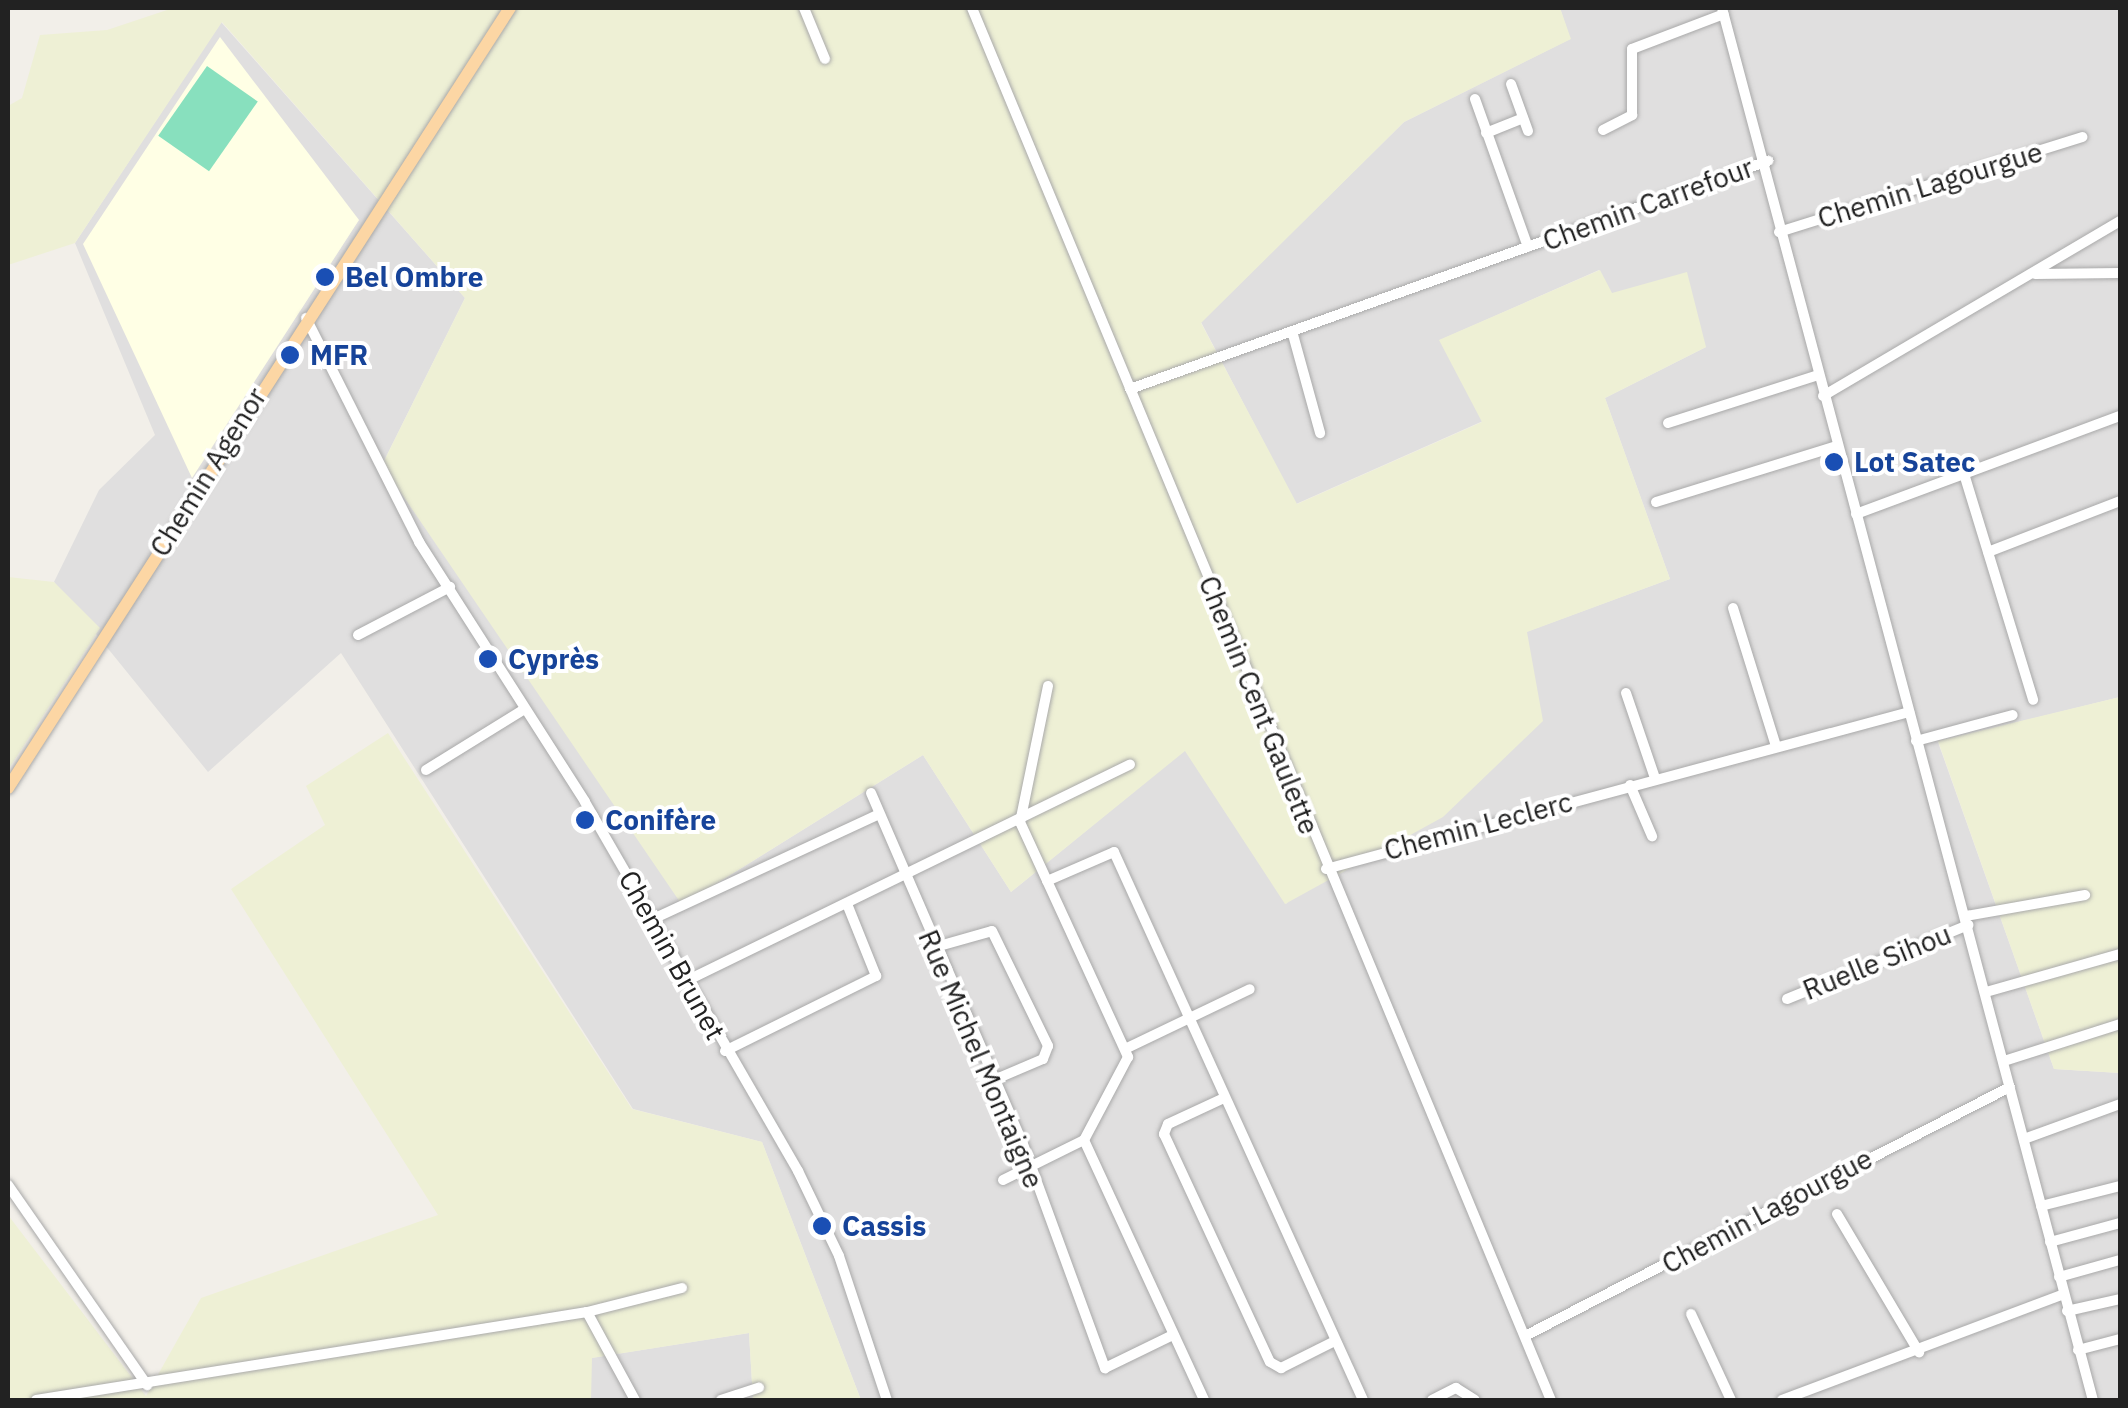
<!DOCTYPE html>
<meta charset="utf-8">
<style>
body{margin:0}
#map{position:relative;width:2128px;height:1408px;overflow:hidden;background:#f2efe9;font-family:"IBM Plex Sans",sans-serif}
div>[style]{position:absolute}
.residential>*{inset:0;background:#e0dfdf}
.education>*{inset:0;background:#ffffe5}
.farmland>*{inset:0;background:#eef0d5}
.pitch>*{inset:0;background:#88e0be;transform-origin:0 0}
.roads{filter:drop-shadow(0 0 2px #a9a9a9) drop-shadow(0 0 2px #a9a9a9)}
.minor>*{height:10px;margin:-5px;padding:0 5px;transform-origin:5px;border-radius:5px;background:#fff}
.major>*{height:12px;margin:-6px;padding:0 6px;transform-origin:6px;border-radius:6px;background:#fcd6a4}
.dots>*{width:28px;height:28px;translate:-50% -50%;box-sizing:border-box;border:5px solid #fff;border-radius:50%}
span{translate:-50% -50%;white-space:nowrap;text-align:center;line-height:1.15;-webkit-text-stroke:8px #fff;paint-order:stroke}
.street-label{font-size:28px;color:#222}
.transit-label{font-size:28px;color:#164399;font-weight:700}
.left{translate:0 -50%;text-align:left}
.frame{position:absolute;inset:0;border:10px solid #222;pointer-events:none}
</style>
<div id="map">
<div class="residential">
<div style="clip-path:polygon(1560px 8px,2120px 8px,2120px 697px,1938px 742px,2054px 1069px,2120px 1073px,2120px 1400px,861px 1400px,762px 1142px,633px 1109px,341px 653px,208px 772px,54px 582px,99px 490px,155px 435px,75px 243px,221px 22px,465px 298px,382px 465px,687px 902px,923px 755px,1011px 892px,1185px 750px,1286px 904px,1526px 632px,1670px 579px,1605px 398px,1706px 347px,1611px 293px,1599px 270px,1440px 340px,1483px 421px,1296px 504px,1201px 322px,1404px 122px,1570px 39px)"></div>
<div style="clip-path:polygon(749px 1333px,753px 1400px,591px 1400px,591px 1358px)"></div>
</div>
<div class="education">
<div style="clip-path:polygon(220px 37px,359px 220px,192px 478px,83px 244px)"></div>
</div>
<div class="farmland">
<div style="clip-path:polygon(173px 8px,1560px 8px,1571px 39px,1404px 122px,1201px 323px,1297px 504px,1482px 422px,1439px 340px,1600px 270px,1612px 293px,1687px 272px,1706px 347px,1605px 398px,1670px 579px,1527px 632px,1543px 721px,1443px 817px,1285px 904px,1185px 751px,1011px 892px,923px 755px,682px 905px,382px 465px,465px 298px,222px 22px,75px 243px,8px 265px,8px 106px,22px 98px,40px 35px,107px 30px)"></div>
<div style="clip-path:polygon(8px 577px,54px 582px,100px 628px,8px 770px)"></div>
<div style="clip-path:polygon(2120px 697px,2120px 1073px,2054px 1069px,1938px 741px)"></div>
<div style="clip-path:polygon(388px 733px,632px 1109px,762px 1142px,861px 1400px,753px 1400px,749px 1333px,592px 1358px,591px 1400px,8px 1400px,8px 1215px,146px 1396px,201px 1298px,438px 1215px,231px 889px,325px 825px,306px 786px)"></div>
</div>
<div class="pitch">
<div style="left:207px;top:66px;width:62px;height:85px;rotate:35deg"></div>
</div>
<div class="roads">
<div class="minor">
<div style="left:804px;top:8px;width:55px;rotate:67.6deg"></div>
<div style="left:972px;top:8px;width:1508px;rotate:67.42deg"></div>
<div style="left:1722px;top:8px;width:1441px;rotate:75.08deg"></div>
<div style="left:1511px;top:84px;width:50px;rotate:70.1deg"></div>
<div style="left:1475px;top:99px;width:157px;rotate:70.3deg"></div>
<div style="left:1603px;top:130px;width:33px;rotate:-27deg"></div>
<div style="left:1632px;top:115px;width:66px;rotate:-90deg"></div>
<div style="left:1632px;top:49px;width:98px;rotate:-20.8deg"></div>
<div style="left:1486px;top:133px;width:40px;rotate:-22deg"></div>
<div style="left:1779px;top:232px;width:318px;rotate:-17.4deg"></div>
<div style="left:2035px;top:274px;width:85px;rotate:-0.7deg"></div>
<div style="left:306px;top:318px;width:251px;rotate:63.2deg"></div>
<div style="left:419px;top:542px;width:308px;rotate:57.4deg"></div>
<div style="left:585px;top:802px;width:426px;rotate:60deg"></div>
<div style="left:798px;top:1171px;width:94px;rotate:64.2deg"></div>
<div style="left:839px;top:1256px;width:152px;rotate:71.6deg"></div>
<div style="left:1292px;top:331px;width:106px;rotate:74.6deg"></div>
<div style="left:1130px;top:389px;width:678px;rotate:-19.67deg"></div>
<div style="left:1823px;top:396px;width:345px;rotate:-30.5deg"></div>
<div style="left:1668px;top:423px;width:157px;rotate:-17.7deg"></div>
<div style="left:1965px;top:477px;width:233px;rotate:73deg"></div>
<div style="left:1656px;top:502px;width:189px;rotate:-17.2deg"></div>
<div style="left:1856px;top:514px;width:282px;rotate:-20.4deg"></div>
<div style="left:1988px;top:552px;width:142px;rotate:-21.1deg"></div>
<div style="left:1733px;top:608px;width:145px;rotate:72.7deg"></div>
<div style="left:358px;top:635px;width:104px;rotate:-27.6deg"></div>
<div style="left:1048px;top:686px;width:139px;rotate:101.6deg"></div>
<div style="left:1020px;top:822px;width:259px;rotate:65.3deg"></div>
<div style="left:1128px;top:1057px;width:94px;rotate:117.9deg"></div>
<div style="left:1084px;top:1140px;width:286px;rotate:65.2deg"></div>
<div style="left:1626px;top:693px;width:90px;rotate:71.2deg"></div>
<div style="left:1916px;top:741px;width:100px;rotate:-15deg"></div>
<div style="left:426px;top:770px;width:114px;rotate:-31.7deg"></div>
<div style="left:1630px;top:785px;width:56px;rotate:66.7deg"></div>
<div style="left:871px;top:793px;width:382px;rotate:66.6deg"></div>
<div style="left:1023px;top:1144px;width:239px;rotate:69.9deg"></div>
<div style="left:1105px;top:1368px;width:76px;rotate:-25.9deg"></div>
<div style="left:1326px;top:869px;width:604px;rotate:-15.07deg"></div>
<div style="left:1047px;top:881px;width:73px;rotate:-23.4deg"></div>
<div style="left:1114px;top:852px;width:602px;rotate:65.56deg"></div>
<div style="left:1966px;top:916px;width:121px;rotate:-10deg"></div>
<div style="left:653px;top:919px;width:249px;rotate:-24.9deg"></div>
<div style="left:932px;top:948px;width:62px;rotate:-15.8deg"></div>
<div style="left:992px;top:931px;width:128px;rotate:64deg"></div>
<div style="left:1048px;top:1046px;width:14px;rotate:111deg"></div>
<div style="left:1043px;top:1059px;width:51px;rotate:156.9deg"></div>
<div style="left:686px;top:981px;width:494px;rotate:-26deg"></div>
<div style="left:1986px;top:992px;width:139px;rotate:-15.8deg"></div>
<div style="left:1787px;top:999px;width:196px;rotate:-22.2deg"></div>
<div style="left:1127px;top:1048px;width:136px;rotate:-25.6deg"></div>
<div style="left:725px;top:1051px;width:169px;rotate:-26.4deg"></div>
<div style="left:876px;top:976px;width:78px;rotate:-111.9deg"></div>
<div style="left:2004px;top:1061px;width:122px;rotate:-17.7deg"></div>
<div style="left:1224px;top:1098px;width:62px;rotate:155.1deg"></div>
<div style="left:1168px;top:1124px;width:11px;rotate:112deg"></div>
<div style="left:1164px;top:1134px;width:251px;rotate:65.1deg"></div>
<div style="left:1270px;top:1362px;width:13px;rotate:29deg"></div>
<div style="left:1281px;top:1368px;width:60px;rotate:-26.6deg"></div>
<div style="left:2024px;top:1139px;width:102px;rotate:-20deg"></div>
<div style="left:1003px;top:1180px;width:90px;rotate:-26.3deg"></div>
<div style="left:8px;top:1185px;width:244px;rotate:55.2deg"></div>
<div style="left:2041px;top:1206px;width:81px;rotate:-14.2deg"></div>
<div style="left:1837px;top:1214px;width:161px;rotate:59.3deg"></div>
<div style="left:2050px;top:1242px;width:73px;rotate:-15.2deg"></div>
<div style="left:2059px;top:1277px;width:63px;rotate:-15.6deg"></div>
<div style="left:2067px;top:1311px;width:54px;rotate:-12.8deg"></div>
<div style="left:587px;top:1312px;width:100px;rotate:61.4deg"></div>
<div style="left:1691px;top:1314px;width:95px;rotate:65.1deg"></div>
<div style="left:1525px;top:1336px;width:545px;rotate:-27.18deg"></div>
<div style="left:2078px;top:1350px;width:43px;rotate:-14.7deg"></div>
<div style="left:36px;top:1400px;width:558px;rotate:-9.07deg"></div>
<div style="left:587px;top:1312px;width:98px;rotate:-14.2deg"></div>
<div style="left:721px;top:1400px;width:40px;rotate:-18deg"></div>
<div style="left:1432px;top:1400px;width:27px;rotate:-27deg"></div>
<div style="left:1456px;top:1388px;width:22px;rotate:32deg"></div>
<div style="left:1782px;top:1400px;width:301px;rotate:-20.6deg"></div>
</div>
<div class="major">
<div style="left:8px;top:788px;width:928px;rotate:-57.24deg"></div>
</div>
</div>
<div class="dots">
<div style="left:325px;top:277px;background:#1a4fb4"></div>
<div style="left:290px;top:355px;background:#1a4fb4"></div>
<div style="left:1834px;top:462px;background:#1a4fb4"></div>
<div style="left:488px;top:659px;background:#1a4fb4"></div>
<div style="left:585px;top:820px;background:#1a4fb4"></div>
<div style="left:822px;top:1226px;background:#1a4fb4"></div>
</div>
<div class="street-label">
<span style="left:1930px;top:185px;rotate:-17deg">Chemin Lagourgue</span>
<span style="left:1648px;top:204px;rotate:-20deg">Chemin Carrefour</span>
<span style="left:208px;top:472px;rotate:-58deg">Chemin Agenor</span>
<span style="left:1259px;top:705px;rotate:68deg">Chemin Cent Gaulette</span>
<span style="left:1478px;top:826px;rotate:-15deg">Chemin Leclerc</span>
<span style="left:672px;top:955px;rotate:61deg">Chemin Brunet</span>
<span style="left:1877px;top:962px;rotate:-22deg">Ruelle Sihou</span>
<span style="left:981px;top:1059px;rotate:67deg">Rue Michel Montaigne</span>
<span style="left:1767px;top:1211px;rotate:-28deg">Chemin Lagourgue</span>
</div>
<div class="transit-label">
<span class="left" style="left:345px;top:277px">Bel Ombre</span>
<span class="left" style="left:310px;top:355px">MFR</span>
<span class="left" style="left:1854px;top:462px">Lot Satec</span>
<span class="left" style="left:508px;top:659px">Cyprès</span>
<span class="left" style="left:605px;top:820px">Conifère</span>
<span class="left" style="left:842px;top:1226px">Cassis</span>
</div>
<div class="frame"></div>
</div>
